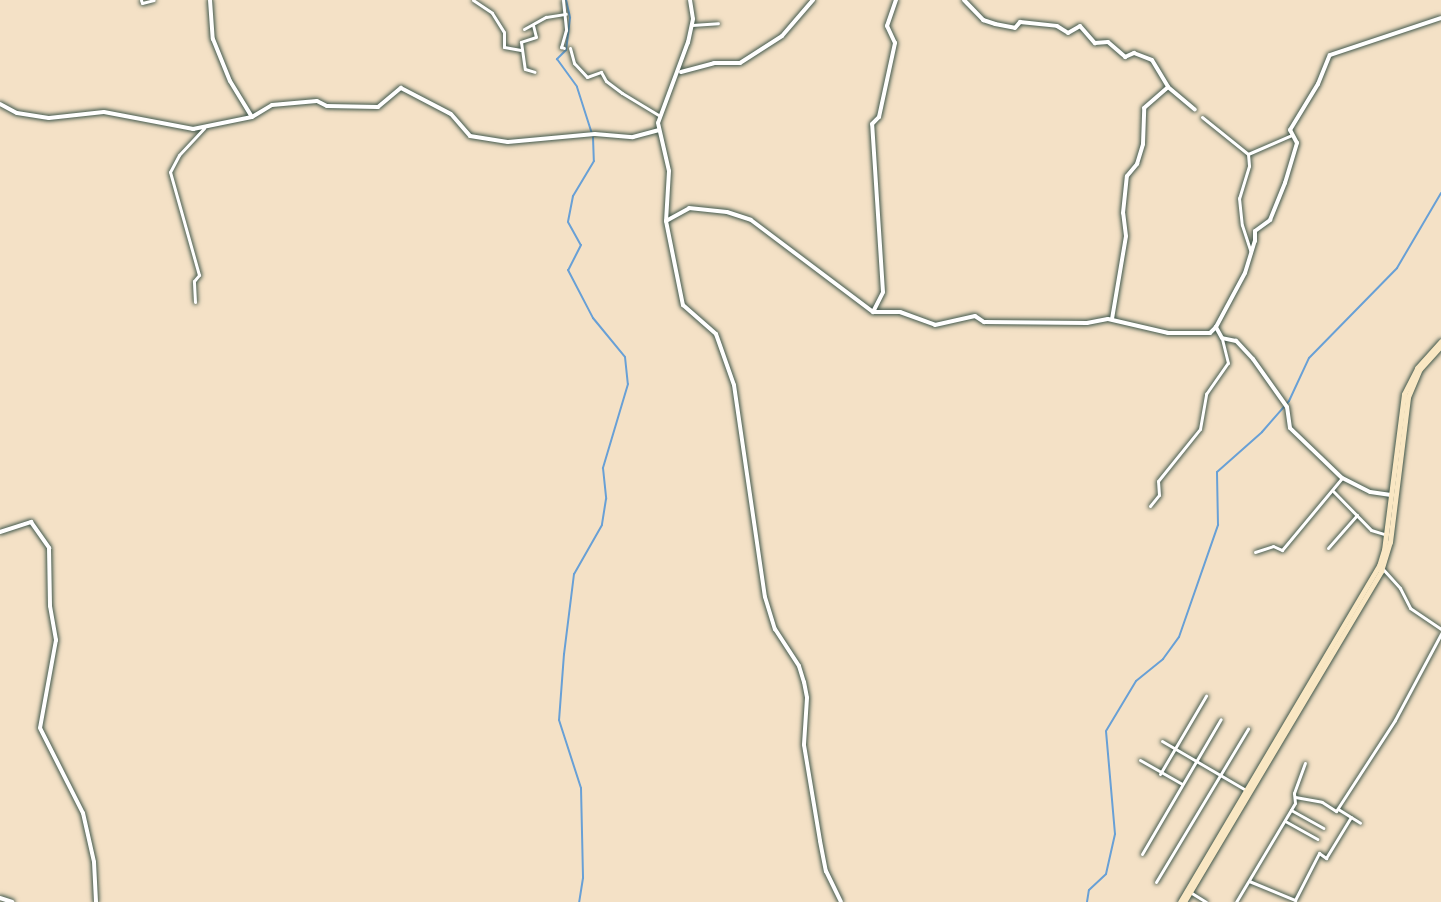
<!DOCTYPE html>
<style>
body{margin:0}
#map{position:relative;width:1441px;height:902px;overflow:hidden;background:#f4e1c6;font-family:"Indie Flower",sans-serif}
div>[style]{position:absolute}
.stream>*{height:2px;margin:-1px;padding:0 1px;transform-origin:1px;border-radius:1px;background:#68a0d6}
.roads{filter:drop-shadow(0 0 2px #3f564a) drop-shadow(0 0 2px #3f564a)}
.minor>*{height:3px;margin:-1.5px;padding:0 1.5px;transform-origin:1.5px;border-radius:1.5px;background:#fff}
.tertiary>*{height:4px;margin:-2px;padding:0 2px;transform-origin:2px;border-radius:2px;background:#fff}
.secondary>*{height:5px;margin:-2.5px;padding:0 2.5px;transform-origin:2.5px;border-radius:2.5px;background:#f9e7c3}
span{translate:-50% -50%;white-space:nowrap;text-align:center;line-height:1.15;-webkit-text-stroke:6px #fdfcf7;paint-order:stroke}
</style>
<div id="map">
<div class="stream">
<div style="left:566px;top:0;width:18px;rotate:77deg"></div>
<div style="left:570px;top:18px;width:32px;rotate:97deg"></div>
<div style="left:566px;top:50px;width:13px;rotate:135deg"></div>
<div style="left:557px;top:59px;width:34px;rotate:54deg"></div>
<div style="left:577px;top:87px;width:52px;rotate:72.3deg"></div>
<div style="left:593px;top:137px;width:24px;rotate:88deg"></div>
<div style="left:594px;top:161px;width:41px;rotate:121deg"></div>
<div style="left:573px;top:196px;width:26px;rotate:101deg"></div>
<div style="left:568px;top:222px;width:26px;rotate:61deg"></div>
<div style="left:581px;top:245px;width:28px;rotate:117deg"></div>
<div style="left:568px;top:270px;width:54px;rotate:62.5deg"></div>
<div style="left:593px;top:318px;width:50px;rotate:50.6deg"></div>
<div style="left:625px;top:357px;width:27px;rotate:84deg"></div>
<div style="left:628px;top:384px;width:88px;rotate:106.6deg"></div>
<div style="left:603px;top:468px;width:31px;rotate:84deg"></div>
<div style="left:606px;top:499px;width:26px;rotate:99deg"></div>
<div style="left:602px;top:525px;width:56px;rotate:119.7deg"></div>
<div style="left:574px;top:574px;width:81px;rotate:97.1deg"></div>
<div style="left:564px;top:654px;width:66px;rotate:94.3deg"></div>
<div style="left:559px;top:720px;width:71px;rotate:72.1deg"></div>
<div style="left:581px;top:788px;width:90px;rotate:88.7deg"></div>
<div style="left:583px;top:878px;width:24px;rotate:99deg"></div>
<div style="left:1087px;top:902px;width:12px;rotate:-81deg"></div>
<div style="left:1089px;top:890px;width:23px;rotate:-43deg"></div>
<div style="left:1106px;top:874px;width:41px;rotate:-77.3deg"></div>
<div style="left:1115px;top:834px;width:103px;rotate:-95deg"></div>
<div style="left:1106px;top:731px;width:58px;rotate:-59deg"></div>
<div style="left:1136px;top:681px;width:35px;rotate:-39deg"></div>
<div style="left:1163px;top:659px;width:27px;rotate:-54deg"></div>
<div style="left:1179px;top:637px;width:119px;rotate:-70.8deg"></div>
<div style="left:1218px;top:525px;width:53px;rotate:-91.1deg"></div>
<div style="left:1217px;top:472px;width:60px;rotate:-41.6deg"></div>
<div style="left:1262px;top:432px;width:41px;rotate:-48.9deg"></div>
<div style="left:1289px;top:401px;width:47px;rotate:-65.1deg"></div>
<div style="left:1309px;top:358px;width:126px;rotate:-45.6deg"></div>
<div style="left:1397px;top:268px;width:87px;rotate:-59.6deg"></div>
</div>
<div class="roads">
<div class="minor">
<div style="left:141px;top:0;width:3px;rotate:72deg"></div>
<div style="left:142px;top:3px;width:12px;rotate:-14deg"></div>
<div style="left:473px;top:0;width:23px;rotate:34deg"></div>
<div style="left:492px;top:13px;width:22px;rotate:58deg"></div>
<div style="left:504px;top:32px;width:15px;rotate:90deg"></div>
<div style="left:504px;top:47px;width:17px;rotate:10deg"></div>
<div style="left:563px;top:0;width:30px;rotate:84deg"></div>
<div style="left:566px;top:30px;width:18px;rotate:106deg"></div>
<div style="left:561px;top:47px;width:3px;rotate:18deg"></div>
<div style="left:533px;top:25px;width:12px;rotate:76deg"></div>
<div style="left:536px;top:37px;width:16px;rotate:162deg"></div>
<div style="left:521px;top:42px;width:27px;rotate:82deg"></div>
<div style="left:525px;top:69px;width:10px;rotate:17deg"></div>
<div style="left:692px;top:25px;width:26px;rotate:-4deg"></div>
<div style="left:524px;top:29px;width:25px;rotate:-29deg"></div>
<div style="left:546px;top:17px;width:20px;rotate:-9deg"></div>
<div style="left:570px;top:48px;width:16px;rotate:75deg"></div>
<div style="left:574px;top:63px;width:19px;rotate:47deg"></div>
<div style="left:587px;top:77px;width:15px;rotate:-20deg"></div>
<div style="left:601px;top:72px;width:10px;rotate:61deg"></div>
<div style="left:606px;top:81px;width:20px;rotate:37deg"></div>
<div style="left:622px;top:93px;width:44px;rotate:31.2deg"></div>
<div style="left:1202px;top:117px;width:59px;rotate:38.8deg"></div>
<div style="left:1248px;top:154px;width:12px;rotate:85deg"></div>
<div style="left:1249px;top:166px;width:34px;rotate:107deg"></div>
<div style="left:1239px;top:198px;width:27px;rotate:84deg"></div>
<div style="left:1242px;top:225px;width:29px;rotate:72deg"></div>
<div style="left:1248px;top:154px;width:48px;rotate:-23.4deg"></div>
<div style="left:195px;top:302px;width:21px;rotate:-93deg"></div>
<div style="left:194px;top:281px;width:8px;rotate:-50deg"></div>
<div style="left:199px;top:275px;width:107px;rotate:-105.7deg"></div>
<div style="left:170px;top:172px;width:19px;rotate:-62deg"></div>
<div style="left:179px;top:155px;width:37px;rotate:-47deg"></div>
<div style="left:1333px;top:491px;width:54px;rotate:45.7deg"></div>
<div style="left:1371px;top:530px;width:14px;rotate:17deg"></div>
<div style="left:1150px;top:506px;width:14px;rotate:-51deg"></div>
<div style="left:1159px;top:495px;width:14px;rotate:-94deg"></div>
<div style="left:1158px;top:481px;width:67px;rotate:-51.1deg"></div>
<div style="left:1200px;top:429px;width:36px;rotate:-80deg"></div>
<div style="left:1206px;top:394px;width:38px;rotate:-55deg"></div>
<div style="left:1228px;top:363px;width:25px;rotate:-104deg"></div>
<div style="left:1328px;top:548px;width:44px;rotate:-48.7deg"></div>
<div style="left:1255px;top:552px;width:19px;rotate:-18deg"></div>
<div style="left:1273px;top:546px;width:10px;rotate:24deg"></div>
<div style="left:1282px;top:550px;width:94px;rotate:-50.2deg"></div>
<div style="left:1382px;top:568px;width:27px;rotate:48deg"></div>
<div style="left:1400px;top:588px;width:22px;rotate:63deg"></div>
<div style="left:1410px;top:608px;width:37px;rotate:34deg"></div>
<div style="left:1162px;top:741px;width:97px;rotate:30.3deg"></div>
<div style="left:1140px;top:760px;width:48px;rotate:29.7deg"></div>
<div style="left:1160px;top:774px;width:91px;rotate:-59.5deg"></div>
<div style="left:1295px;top:797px;width:27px;rotate:10deg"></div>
<div style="left:1322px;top:802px;width:17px;rotate:33deg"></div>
<div style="left:1336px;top:811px;width:108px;rotate:-57deg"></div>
<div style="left:1395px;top:720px;width:98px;rotate:-61.9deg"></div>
<div style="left:1338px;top:809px;width:26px;rotate:32deg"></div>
<div style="left:1291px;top:810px;width:37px;rotate:29deg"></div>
<div style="left:1285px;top:821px;width:37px;rotate:29deg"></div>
<div style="left:1142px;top:854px;width:156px;rotate:-59.7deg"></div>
<div style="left:1249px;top:881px;width:50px;rotate:22.4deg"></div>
<div style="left:1295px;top:900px;width:53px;rotate:-62.9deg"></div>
<div style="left:1319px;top:853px;width:9px;rotate:36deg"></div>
<div style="left:1326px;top:858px;width:48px;rotate:-58.6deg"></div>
<div style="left:1156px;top:882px;width:179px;rotate:-59deg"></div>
<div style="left:1190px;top:892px;width:19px;rotate:32deg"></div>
<div style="left:1236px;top:902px;width:115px;rotate:-59.2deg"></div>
<div style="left:1295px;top:803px;width:10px;rotate:-96deg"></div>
<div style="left:1294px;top:793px;width:32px;rotate:-70deg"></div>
</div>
<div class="tertiary">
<div style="left:210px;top:0;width:39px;rotate:86deg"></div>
<div style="left:213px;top:39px;width:45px;rotate:68deg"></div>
<div style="left:230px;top:81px;width:42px;rotate:58.6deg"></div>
<div style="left:690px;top:0;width:19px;rotate:81deg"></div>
<div style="left:693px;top:19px;width:24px;rotate:102deg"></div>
<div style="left:688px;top:42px;width:86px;rotate:110.3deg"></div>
<div style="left:658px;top:123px;width:49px;rotate:77.1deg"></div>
<div style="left:669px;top:171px;width:50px;rotate:93.4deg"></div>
<div style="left:666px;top:221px;width:86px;rotate:78.6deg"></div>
<div style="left:683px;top:305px;width:44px;rotate:41.3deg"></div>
<div style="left:716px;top:334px;width:54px;rotate:70.6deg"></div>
<div style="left:734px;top:385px;width:214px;rotate:81.7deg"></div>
<div style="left:765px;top:597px;width:34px;rotate:73deg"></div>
<div style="left:775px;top:629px;width:44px;rotate:57deg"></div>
<div style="left:799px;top:666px;width:17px;rotate:73deg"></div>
<div style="left:804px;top:682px;width:16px;rotate:79deg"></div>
<div style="left:807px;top:698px;width:47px;rotate:93.7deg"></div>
<div style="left:804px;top:745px;width:97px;rotate:80.5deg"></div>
<div style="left:820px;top:841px;width:31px;rotate:79deg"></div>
<div style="left:826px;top:871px;width:34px;rotate:64deg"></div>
<div style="left:964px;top:0;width:28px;rotate:46deg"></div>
<div style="left:983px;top:20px;width:13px;rotate:18deg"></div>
<div style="left:995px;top:24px;width:20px;rotate:11deg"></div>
<div style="left:1015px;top:28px;width:8px;rotate:-50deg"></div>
<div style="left:1020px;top:22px;width:37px;rotate:6deg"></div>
<div style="left:1057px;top:26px;width:13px;rotate:32deg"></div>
<div style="left:1068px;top:33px;width:14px;rotate:-30deg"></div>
<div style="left:1080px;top:26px;width:23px;rotate:49deg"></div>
<div style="left:1095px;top:43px;width:13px;rotate:-4deg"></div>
<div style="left:1108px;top:42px;width:23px;rotate:41deg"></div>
<div style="left:1125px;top:57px;width:10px;rotate:-24deg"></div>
<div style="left:1134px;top:53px;width:19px;rotate:21deg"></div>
<div style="left:1152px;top:60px;width:31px;rotate:59deg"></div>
<div style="left:1168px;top:87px;width:35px;rotate:40deg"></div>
<div style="left:681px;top:72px;width:34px;rotate:-15deg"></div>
<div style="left:714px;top:63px;width:26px"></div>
<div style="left:740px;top:63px;width:50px;rotate:-32.7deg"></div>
<div style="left:782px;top:36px;width:48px;rotate:-49.3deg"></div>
<div style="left:0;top:104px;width:19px;rotate:28deg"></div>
<div style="left:17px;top:113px;width:32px;rotate:9deg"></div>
<div style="left:49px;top:118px;width:55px;rotate:-6.2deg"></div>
<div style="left:104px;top:112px;width:91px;rotate:10.8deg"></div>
<div style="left:193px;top:129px;width:60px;rotate:-11.5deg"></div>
<div style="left:252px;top:117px;width:23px;rotate:-31deg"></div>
<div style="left:272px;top:105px;width:45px;rotate:-5.1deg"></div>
<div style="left:317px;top:101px;width:11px;rotate:27deg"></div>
<div style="left:327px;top:106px;width:51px;rotate:1.1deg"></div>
<div style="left:378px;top:107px;width:30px;rotate:-40deg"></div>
<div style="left:401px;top:88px;width:56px;rotate:27.5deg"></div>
<div style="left:451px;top:114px;width:29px;rotate:49deg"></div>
<div style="left:470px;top:136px;width:38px;rotate:9deg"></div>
<div style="left:508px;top:142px;width:87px;rotate:-5.3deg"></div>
<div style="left:595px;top:134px;width:38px;rotate:5deg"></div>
<div style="left:633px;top:137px;width:27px;rotate:-15deg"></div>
<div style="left:666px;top:221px;width:26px;rotate:-29deg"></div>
<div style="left:689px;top:208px;width:38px;rotate:6deg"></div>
<div style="left:727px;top:212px;width:25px;rotate:18deg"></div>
<div style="left:751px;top:220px;width:153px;rotate:37deg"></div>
<div style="left:873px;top:312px;width:27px"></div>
<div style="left:900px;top:312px;width:37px;rotate:20deg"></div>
<div style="left:935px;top:325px;width:41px;rotate:-12.7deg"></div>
<div style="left:975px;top:316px;width:11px;rotate:34deg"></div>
<div style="left:984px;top:322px;width:103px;rotate:0.6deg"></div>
<div style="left:1087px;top:323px;width:21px;rotate:-11deg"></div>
<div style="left:1108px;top:319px;width:62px;rotate:13.1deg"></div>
<div style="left:1168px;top:333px;width:42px"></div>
<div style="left:1210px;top:333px;width:8px;rotate:-45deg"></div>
<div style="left:873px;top:312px;width:22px;rotate:-63deg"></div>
<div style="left:883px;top:292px;width:168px;rotate:-93.7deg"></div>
<div style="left:872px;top:124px;width:10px;rotate:-45deg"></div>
<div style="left:879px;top:117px;width:76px;rotate:-77.8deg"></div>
<div style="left:895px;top:43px;width:19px;rotate:-115deg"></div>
<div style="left:887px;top:26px;width:28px;rotate:-71deg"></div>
<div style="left:1112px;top:319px;width:84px;rotate:-80.4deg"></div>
<div style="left:1126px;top:236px;width:23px;rotate:-97deg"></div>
<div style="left:1123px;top:213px;width:37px;rotate:-84deg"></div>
<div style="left:1127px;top:176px;width:16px;rotate:-50deg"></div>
<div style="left:1137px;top:164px;width:21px;rotate:-73deg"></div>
<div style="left:1143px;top:144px;width:36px;rotate:-88deg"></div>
<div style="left:1144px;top:108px;width:32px;rotate:-41deg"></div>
<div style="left:1391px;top:495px;width:21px;rotate:-172deg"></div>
<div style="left:1370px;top:492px;width:31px;rotate:-153deg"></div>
<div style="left:1342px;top:478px;width:72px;rotate:-136.1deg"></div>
<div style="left:1290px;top:428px;width:21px;rotate:-98deg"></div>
<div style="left:1287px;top:407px;width:59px;rotate:-125.3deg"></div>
<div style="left:1253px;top:359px;width:25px;rotate:-133deg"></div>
<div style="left:1236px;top:341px;width:14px;rotate:-168deg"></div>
<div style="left:1222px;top:338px;width:13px;rotate:-119deg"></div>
<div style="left:1216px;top:327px;width:61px;rotate:-61.8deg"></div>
<div style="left:1245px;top:273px;width:34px;rotate:-73deg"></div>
<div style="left:1255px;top:241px;width:10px;rotate:-90deg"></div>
<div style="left:1255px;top:231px;width:19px;rotate:-36deg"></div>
<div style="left:1270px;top:220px;width:40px;rotate:-68deg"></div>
<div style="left:1285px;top:183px;width:42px;rotate:-73.3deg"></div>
<div style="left:1297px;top:143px;width:15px;rotate:-118deg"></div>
<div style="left:1290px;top:130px;width:54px;rotate:-58.7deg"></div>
<div style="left:1318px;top:84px;width:31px;rotate:-68deg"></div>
<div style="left:1330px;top:55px;width:117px;rotate:-18.4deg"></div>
<div style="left:0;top:532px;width:33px;rotate:-18deg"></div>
<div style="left:31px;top:522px;width:32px;rotate:55deg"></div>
<div style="left:49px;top:548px;width:58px;rotate:89deg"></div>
<div style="left:50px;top:606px;width:35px;rotate:80deg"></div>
<div style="left:56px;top:640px;width:89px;rotate:100.3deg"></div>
<div style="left:40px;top:728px;width:95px;rotate:63.2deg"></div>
<div style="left:83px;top:813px;width:50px;rotate:77.3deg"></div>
<div style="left:94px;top:862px;width:40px;rotate:87.1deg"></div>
<div style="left:0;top:898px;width:13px;rotate:18deg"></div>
</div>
<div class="secondary">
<div style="left:1180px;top:902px;width:391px;rotate:-59.4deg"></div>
<div style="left:1379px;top:566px;width:17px;rotate:-73deg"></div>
<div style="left:1384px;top:550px;width:157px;rotate:-82.7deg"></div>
<div style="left:1404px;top:394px;width:29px;rotate:-63deg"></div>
<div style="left:1417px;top:368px;width:36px;rotate:-48deg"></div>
<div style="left:1184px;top:902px;width:385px;rotate:-59.2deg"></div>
<div style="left:1381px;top:571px;width:30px;rotate:-73deg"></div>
<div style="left:1390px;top:542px;width:146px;rotate:-82.9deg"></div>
<div style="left:1408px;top:397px;width:30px;rotate:-67deg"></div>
<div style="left:1420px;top:369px;width:31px;rotate:-48deg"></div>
</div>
</div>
</div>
